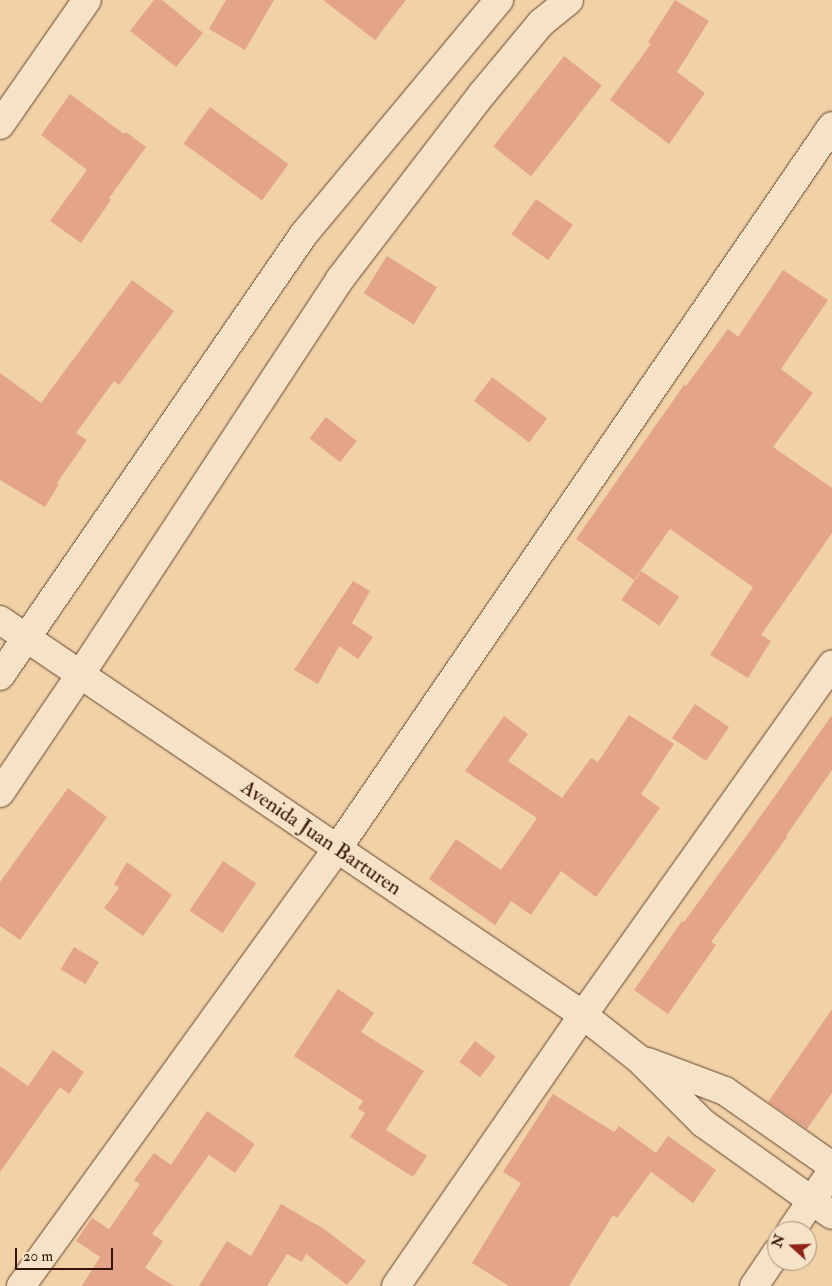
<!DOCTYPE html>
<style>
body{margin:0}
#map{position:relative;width:832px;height:1286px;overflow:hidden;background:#f1d2a7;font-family:"IM FELL Double Pica",serif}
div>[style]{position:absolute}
.building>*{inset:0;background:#e4a489;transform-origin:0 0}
.roads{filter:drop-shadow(0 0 1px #64432e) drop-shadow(0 0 1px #64432e)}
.minor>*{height:28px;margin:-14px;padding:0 14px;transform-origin:14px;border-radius:14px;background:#f6e2c6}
span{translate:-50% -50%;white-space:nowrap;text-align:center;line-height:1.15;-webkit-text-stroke:4.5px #f6e2c6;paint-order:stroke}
.street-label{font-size:21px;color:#351305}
.north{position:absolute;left:767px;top:1221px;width:50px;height:50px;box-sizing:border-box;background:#f6e2c6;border:1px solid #a98f79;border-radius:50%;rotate:290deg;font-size:14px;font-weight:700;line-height:20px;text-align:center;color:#351305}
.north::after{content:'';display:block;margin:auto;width:18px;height:22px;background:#8f2418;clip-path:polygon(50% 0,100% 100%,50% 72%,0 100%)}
.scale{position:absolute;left:15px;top:1248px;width:98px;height:22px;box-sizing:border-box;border:2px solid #351305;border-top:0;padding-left:6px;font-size:15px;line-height:18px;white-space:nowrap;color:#351305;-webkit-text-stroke:4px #f6e2c6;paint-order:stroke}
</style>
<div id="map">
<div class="building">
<div style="clip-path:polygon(154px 0,162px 0,203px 33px,176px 67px,130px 31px)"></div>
<div style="clip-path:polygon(226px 0,274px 0,245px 50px,209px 29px)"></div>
<div style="clip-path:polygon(323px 0,406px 0,375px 40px)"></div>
<div style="clip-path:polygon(675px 0,709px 21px,677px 72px,705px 93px,669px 144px,610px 100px,651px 44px,648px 42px)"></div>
<div style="left:564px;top:56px;width:48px;height:115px;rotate:38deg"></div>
<div style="clip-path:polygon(70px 94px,124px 134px,126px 132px,146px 147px,109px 198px,111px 200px,81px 243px,50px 221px,87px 170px,41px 135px)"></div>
<div style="left:210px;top:107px;width:97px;height:45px;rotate:36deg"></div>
<div style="left:536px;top:199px;width:45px;height:43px;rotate:35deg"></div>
<div style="left:387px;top:256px;width:59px;height:44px;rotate:32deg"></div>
<div style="clip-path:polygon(783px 270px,828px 300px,781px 369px,813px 393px,773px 447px,832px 488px,832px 533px,761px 635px,771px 641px,748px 678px,710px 655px,753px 587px,670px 529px,634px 580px,576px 539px,684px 385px,686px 386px,728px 329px,738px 337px)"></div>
<div style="clip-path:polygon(132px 280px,174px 311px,119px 385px,114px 381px,76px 433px,87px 440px,57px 483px,59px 484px,45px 507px,0 480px,0 373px,41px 403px)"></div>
<div style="left:492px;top:377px;width:69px;height:30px;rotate:37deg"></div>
<div style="left:326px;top:417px;width:39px;height:27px;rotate:38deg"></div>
<div style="left:641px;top:571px;width:46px;height:35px;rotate:34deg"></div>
<div style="clip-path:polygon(353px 581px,370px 591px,352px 623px,373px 637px,358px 659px,339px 646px,318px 684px,294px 670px)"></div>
<div style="left:695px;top:704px;width:41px;height:41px;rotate:34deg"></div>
<div style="clip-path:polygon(629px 715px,674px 744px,641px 794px,660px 808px,596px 897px,561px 871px,531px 915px,511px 901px,495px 925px,429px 879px,456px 839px,501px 870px,537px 818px,465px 771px,504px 716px,528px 734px,508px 761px,562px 798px,591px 758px,598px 762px)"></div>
<div style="clip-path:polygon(832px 715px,832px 770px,786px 836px,787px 837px,711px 942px,716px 945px,668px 1014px,634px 990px,682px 921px,684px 922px,760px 817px)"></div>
<div style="clip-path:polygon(68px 788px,107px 817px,20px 940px,0 926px,0 882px)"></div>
<div style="left:223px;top:861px;width:40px;height:60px;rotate:34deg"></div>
<div style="clip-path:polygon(127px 862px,172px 895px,143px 936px,104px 908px,119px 888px,114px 884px)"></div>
<div style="left:74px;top:947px;width:29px;height:26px;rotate:31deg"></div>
<div style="clip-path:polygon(338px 989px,374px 1013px,361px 1032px,424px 1071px,386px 1130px,427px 1156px,413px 1177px,350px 1137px,365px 1113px,358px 1109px,363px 1101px,294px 1056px)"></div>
<div style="clip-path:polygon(832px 1009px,832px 1093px,807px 1129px,768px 1102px)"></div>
<div style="left:475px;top:1041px;width:26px;height:26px;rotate:37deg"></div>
<div style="clip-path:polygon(53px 1050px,84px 1072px,69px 1094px,60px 1087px,0 1172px,0 1066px,28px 1086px)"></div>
<div style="clip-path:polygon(553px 1094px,614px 1132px,619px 1126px,656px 1153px,668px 1136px,716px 1170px,693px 1203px,651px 1172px,617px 1218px,613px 1215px,569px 1286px,509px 1286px,472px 1263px,521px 1183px,503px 1172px)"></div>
<div style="clip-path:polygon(207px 1111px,255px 1144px,235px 1173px,209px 1155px,152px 1234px,163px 1241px,145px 1268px,174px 1286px,82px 1286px,100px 1257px,76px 1241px,92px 1218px,109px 1229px,140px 1184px,134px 1180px,154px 1153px,171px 1165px)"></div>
<div style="clip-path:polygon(281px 1204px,324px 1229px,366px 1261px,347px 1285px,306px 1254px,302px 1262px,287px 1254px,267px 1286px,199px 1286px,227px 1241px,251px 1256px)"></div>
</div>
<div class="roads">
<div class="minor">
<div style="left:0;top:125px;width:152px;rotate:-55.2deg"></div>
<div style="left:0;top:620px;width:704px;rotate:34.12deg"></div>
<div style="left:583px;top:1015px;width:71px;rotate:38.2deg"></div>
<div style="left:639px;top:1059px;width:91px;rotate:45deg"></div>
<div style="left:703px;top:1123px;width:158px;rotate:35.5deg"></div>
<div style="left:0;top:676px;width:536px;rotate:-55.48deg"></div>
<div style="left:304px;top:234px;width:305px;rotate:-50.2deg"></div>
<div style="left:0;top:793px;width:143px;rotate:-55.9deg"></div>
<div style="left:80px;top:675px;width:474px;rotate:-56.7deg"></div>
<div style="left:340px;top:279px;width:233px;rotate:-52.5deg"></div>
<div style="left:482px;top:94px;width:92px;rotate:-50.3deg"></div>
<div style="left:541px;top:23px;width:36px;rotate:-39deg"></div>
<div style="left:648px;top:1062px;width:82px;rotate:20.6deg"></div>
<div style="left:725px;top:1091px;width:131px;rotate:35deg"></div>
<div style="left:791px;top:1231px;width:73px;rotate:-55.7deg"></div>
<div style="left:21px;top:1286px;width:539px;rotate:-54.13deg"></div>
<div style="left:337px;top:849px;width:876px;rotate:-55.6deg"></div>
<div style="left:396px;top:1286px;width:329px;rotate:-55.4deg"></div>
<div style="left:583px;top:1015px;width:430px;rotate:-54.6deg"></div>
<div style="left:754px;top:1286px;width:41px;rotate:-55.9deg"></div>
</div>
</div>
<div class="street-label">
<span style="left:321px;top:838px;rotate:34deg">Avenida Juan Barturen</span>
</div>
<div class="north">N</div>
<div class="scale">20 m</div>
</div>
